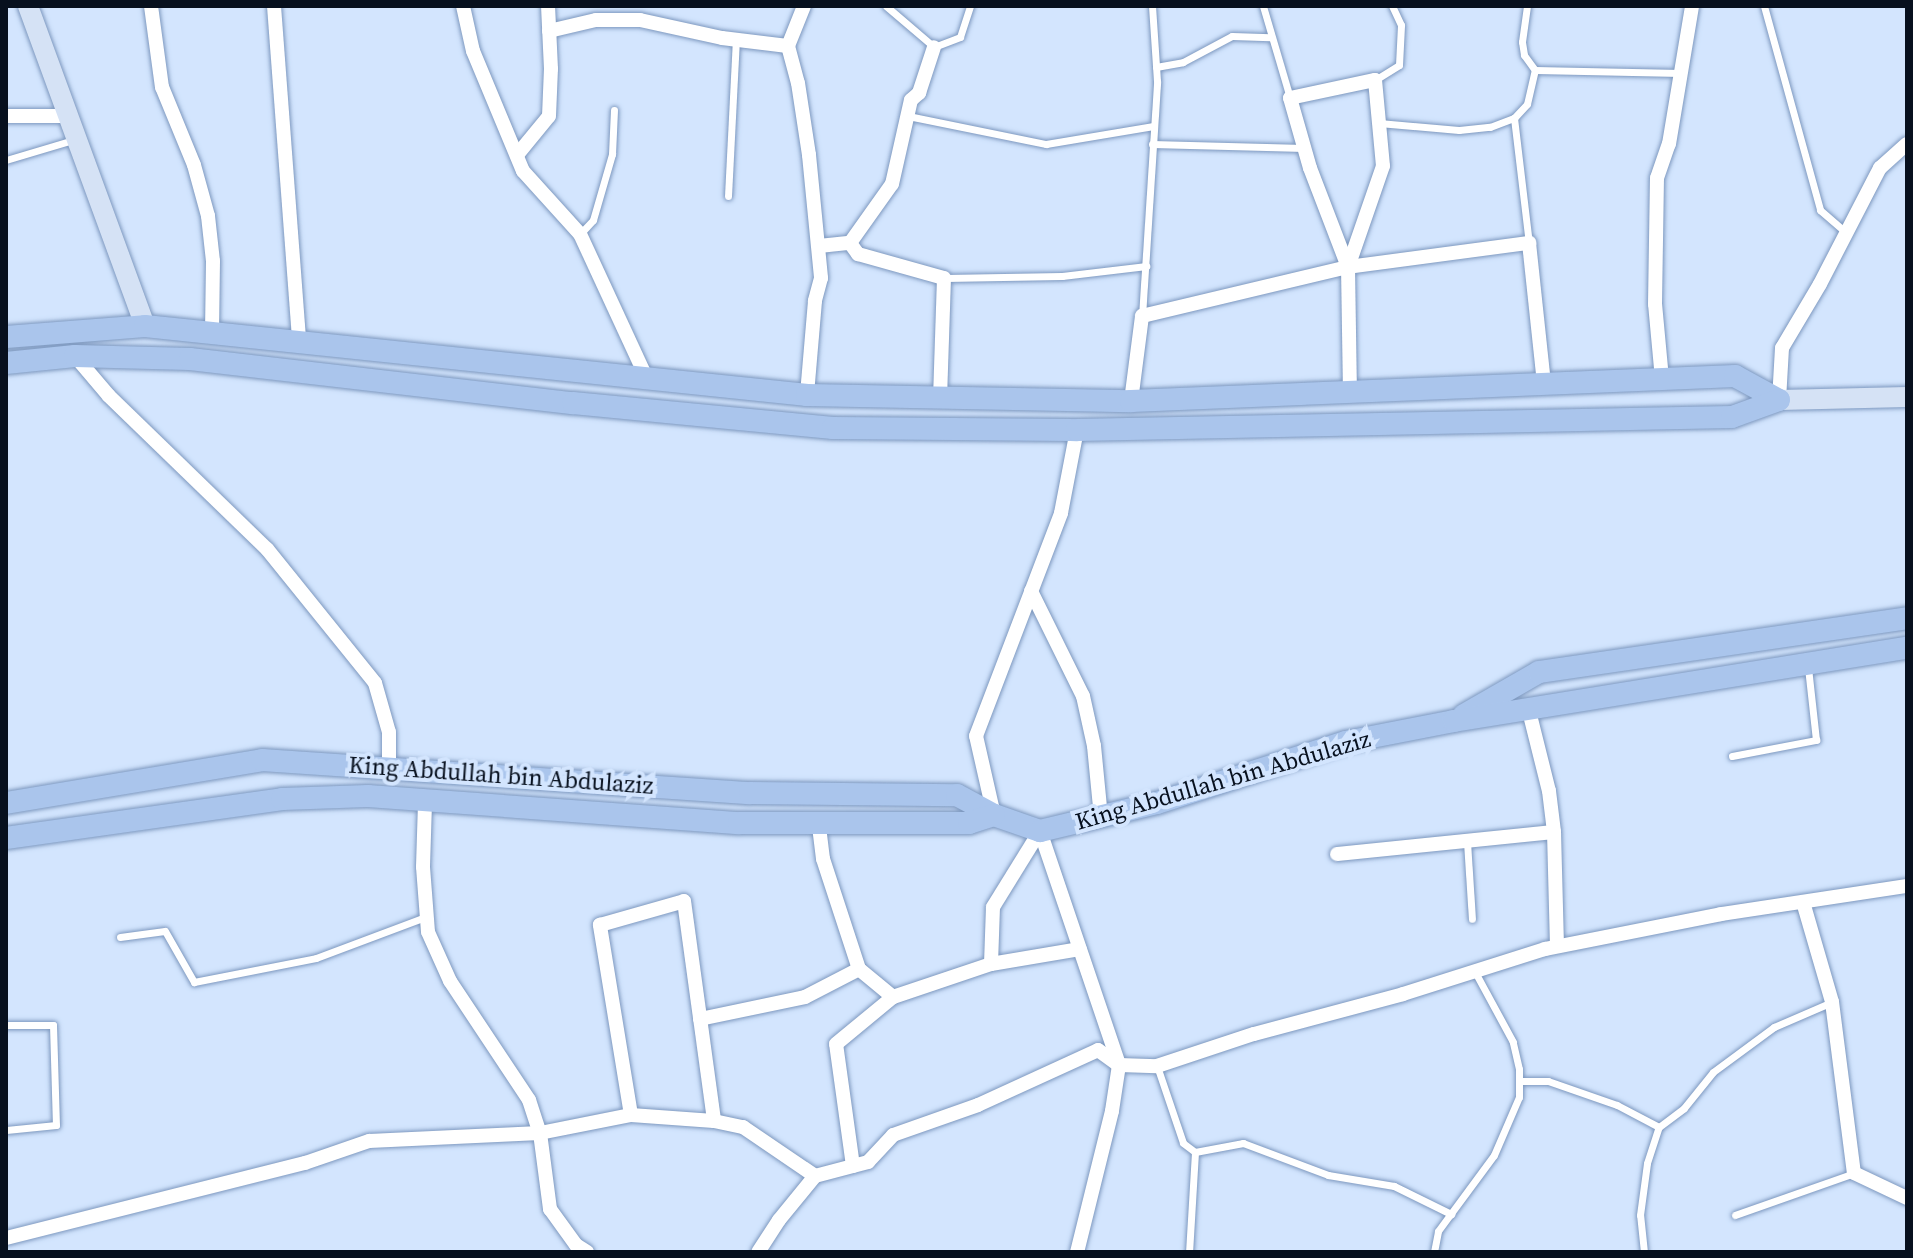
<!DOCTYPE html>
<style>
body{margin:0}
#map{position:relative;width:1913px;height:1258px;overflow:hidden;background:#d3e5fe;font-family:"Source Serif 4",serif}
div>[style]{position:absolute}
.roads{filter:drop-shadow(0 0 2px #7d98bf) drop-shadow(0 0 2px #7d98bf)}
.lane>*{height:7px;margin:-3.5px;padding:0 3.5px;transform-origin:3.5px;border-radius:3.5px;background:#fff}
.street>*{height:14px;margin:-7px;padding:0 7px;transform-origin:7px;border-radius:7px;background:#fff}
.secondary>*{height:20px;margin:-10px;padding:0 10px;transform-origin:10px;border-radius:10px;background:#d5e2f5}
.primary>*{height:22px;margin:-11px;padding:0 11px;transform-origin:11px;border-radius:11px;background:#aac5ec}
span{translate:-50% -50%;white-space:nowrap;text-align:center;line-height:1.15;-webkit-text-stroke:8px #d3e5fe;paint-order:stroke}
.street-label{font-size:24px;color:#07101e}
.frame{position:absolute;inset:0;border:8px solid #07101e;pointer-events:none}
</style>
<div id="map">
<div class="roads">
<div class="lane">
<div style="left:886px;top:6px;width:63px;rotate:40.5deg"></div>
<div style="left:934px;top:47px;width:28px;rotate:-21deg"></div>
<div style="left:960px;top:37px;width:33px;rotate:-72deg"></div>
<div style="left:1263px;top:6px;width:96px;rotate:73.6deg"></div>
<div style="left:1527px;top:6px;width:36px;rotate:98deg"></div>
<div style="left:1522px;top:42px;width:13px;rotate:81deg"></div>
<div style="left:1524px;top:55px;width:19px;rotate:54deg"></div>
<div style="left:1764px;top:6px;width:212px;rotate:74.6deg"></div>
<div style="left:1820px;top:210px;width:35px;rotate:41deg"></div>
<div style="left:1156px;top:67px;width:27px;rotate:-10deg"></div>
<div style="left:1183px;top:62px;width:55px;rotate:-28deg"></div>
<div style="left:1232px;top:36px;width:38px;rotate:2deg"></div>
<div style="left:1375px;top:80px;width:28px;rotate:-32deg"></div>
<div style="left:1399px;top:65px;width:40px;rotate:-87.1deg"></div>
<div style="left:1401px;top:25px;width:21px;rotate:-115deg"></div>
<div style="left:908px;top:116px;width:141px;rotate:11.5deg"></div>
<div style="left:1046px;top:144px;width:109px;rotate:-9.5deg"></div>
<div style="left:1514px;top:118px;width:126px;rotate:83.2deg"></div>
<div style="left:1379px;top:123px;width:80px;rotate:5deg"></div>
<div style="left:1459px;top:130px;width:31px;rotate:-6deg"></div>
<div style="left:1490px;top:127px;width:26px;rotate:-21deg"></div>
<div style="left:1514px;top:118px;width:19px;rotate:-47deg"></div>
<div style="left:1527px;top:104px;width:35px;rotate:-77deg"></div>
<div style="left:1535px;top:70px;width:146px;rotate:1.2deg"></div>
<div style="left:1152px;top:144px;width:152px;rotate:1.5deg"></div>
<div style="left:6px;top:160px;width:70px;rotate:-16.6deg"></div>
<div style="left:728px;top:196px;width:156px;rotate:-87.1deg"></div>
<div style="left:580px;top:234px;width:19px;rotate:-47deg"></div>
<div style="left:593px;top:220px;width:69px;rotate:-73.9deg"></div>
<div style="left:612px;top:154px;width:44px;rotate:-87.4deg"></div>
<div style="left:945px;top:278px;width:117px;rotate:-1deg"></div>
<div style="left:1062px;top:276px;width:85px;rotate:-6.8deg"></div>
<div style="left:1142px;top:316px;width:235px;rotate:-86.3deg"></div>
<div style="left:1157px;top:81px;width:75px;rotate:-93.8deg"></div>
<div style="left:1732px;top:756px;width:86px;rotate:-10.8deg"></div>
<div style="left:1816px;top:740px;width:73px;rotate:-96.3deg"></div>
<div style="left:1467px;top:842px;width:77px;rotate:86.3deg"></div>
<div style="left:120px;top:937px;width:45px;rotate:-7.6deg"></div>
<div style="left:165px;top:931px;width:59px;rotate:60.4deg"></div>
<div style="left:194px;top:982px;width:124px;rotate:-11.1deg"></div>
<div style="left:316px;top:958px;width:116px;rotate:-20.6deg"></div>
<div style="left:6px;top:1025px;width:47px"></div>
<div style="left:53px;top:1025px;width:100px;rotate:88.3deg"></div>
<div style="left:56px;top:1125px;width:50px;rotate:174.3deg"></div>
<div style="left:1157px;top:1066px;width:81px;rotate:71.3deg"></div>
<div style="left:1183px;top:1143px;width:15px;rotate:37deg"></div>
<div style="left:1195px;top:1152px;width:100px;rotate:93.4deg"></div>
<div style="left:1519px;top:1081px;width:29px"></div>
<div style="left:1548px;top:1081px;width:73px;rotate:19.2deg"></div>
<div style="left:1617px;top:1105px;width:47px;rotate:27.6deg"></div>
<div style="left:1195px;top:1152px;width:49px;rotate:-10.6deg"></div>
<div style="left:1243px;top:1143px;width:91px;rotate:20.6deg"></div>
<div style="left:1328px;top:1175px;width:67px;rotate:9.5deg"></div>
<div style="left:1394px;top:1186px;width:64px;rotate:26.2deg"></div>
<div style="left:1735px;top:1215px;width:126px;rotate:-19.4deg"></div>
<div style="left:1434px;top:1252px;width:21px;rotate:-79deg"></div>
<div style="left:1438px;top:1231px;width:94px;rotate:-53.6deg"></div>
<div style="left:1494px;top:1155px;width:63px;rotate:-66.7deg"></div>
<div style="left:1519px;top:1097px;width:28px;rotate:-90deg"></div>
<div style="left:1519px;top:1069px;width:28px;rotate:-103deg"></div>
<div style="left:1513px;top:1042px;width:80px;rotate:-118.5deg"></div>
<div style="left:1644px;top:1252px;width:37px;rotate:-96deg"></div>
<div style="left:1640px;top:1215px;width:52px;rotate:-82.3deg"></div>
<div style="left:1647px;top:1163px;width:38px;rotate:-72deg"></div>
<div style="left:1659px;top:1127px;width:31px;rotate:-37deg"></div>
<div style="left:1684px;top:1108px;width:46px;rotate:-51.1deg"></div>
<div style="left:1713px;top:1072px;width:76px;rotate:-36.4deg"></div>
<div style="left:1774px;top:1027px;width:63px;rotate:-23.3deg"></div>
</div>
<div class="street">
<div style="left:151px;top:6px;width:82px;rotate:82.3deg"></div>
<div style="left:162px;top:87px;width:84px;rotate:67.7deg"></div>
<div style="left:194px;top:165px;width:53px;rotate:74.6deg"></div>
<div style="left:208px;top:216px;width:45px;rotate:83.7deg"></div>
<div style="left:213px;top:261px;width:71px;rotate:90.8deg"></div>
<div style="left:274px;top:6px;width:336px;rotate:85.7deg"></div>
<div style="left:463px;top:6px;width:46px;rotate:77.5deg"></div>
<div style="left:473px;top:51px;width:130px;rotate:67.4deg"></div>
<div style="left:523px;top:171px;width:85px;rotate:47.9deg"></div>
<div style="left:580px;top:234px;width:160px;rotate:65.2deg"></div>
<div style="left:549px;top:31px;width:48px;rotate:-13.2deg"></div>
<div style="left:596px;top:20px;width:44px"></div>
<div style="left:640px;top:20px;width:84px;rotate:12.4deg"></div>
<div style="left:722px;top:38px;width:66px;rotate:6.9deg"></div>
<div style="left:788px;top:46px;width:43px;rotate:-68.2deg"></div>
<div style="left:788px;top:46px;width:38px;rotate:75deg"></div>
<div style="left:798px;top:83px;width:73px;rotate:81.3deg"></div>
<div style="left:809px;top:155px;width:124px;rotate:84.4deg"></div>
<div style="left:821px;top:278px;width:24px;rotate:105deg"></div>
<div style="left:815px;top:301px;width:94px;rotate:94.9deg"></div>
<div style="left:6px;top:116px;width:62px"></div>
<div style="left:517px;top:155px;width:50px;rotate:-50.6deg"></div>
<div style="left:549px;top:116px;width:47px;rotate:-87.6deg"></div>
<div style="left:551px;top:69px;width:63px;rotate:-92.7deg"></div>
<div style="left:850px;top:243px;width:14px;rotate:54deg"></div>
<div style="left:858px;top:254px;width:89px;rotate:15.6deg"></div>
<div style="left:944px;top:278px;width:121px;rotate:91.9deg"></div>
<div style="left:819px;top:246px;width:31px;rotate:-6deg"></div>
<div style="left:850px;top:243px;width:72px;rotate:-54.6deg"></div>
<div style="left:892px;top:184px;width:86px;rotate:-77.3deg"></div>
<div style="left:911px;top:100px;width:11px;rotate:-41deg"></div>
<div style="left:919px;top:93px;width:48px;rotate:-71.9deg"></div>
<div style="left:1348px;top:267px;width:183px;rotate:-7.6deg"></div>
<div style="left:1529px;top:243px;width:141px;rotate:83.9deg"></div>
<div style="left:75px;top:356px;width:52px;rotate:49.6deg"></div>
<div style="left:109px;top:396px;width:220px;rotate:44.1deg"></div>
<div style="left:267px;top:549px;width:172px;rotate:51.1deg"></div>
<div style="left:375px;top:683px;width:51px;rotate:74.1deg"></div>
<div style="left:389px;top:732px;width:35px;rotate:90deg"></div>
<div style="left:1662px;top:379px;width:75px;rotate:-95.3deg"></div>
<div style="left:1655px;top:304px;width:126px;rotate:-89.1deg"></div>
<div style="left:1657px;top:178px;width:36px;rotate:-71deg"></div>
<div style="left:1669px;top:144px;width:140px;rotate:-80.5deg"></div>
<div style="left:1779px;top:400px;width:52px;rotate:-86.7deg"></div>
<div style="left:1782px;top:348px;width:74px;rotate:-59.3deg"></div>
<div style="left:1820px;top:284px;width:131px;rotate:-62.7deg"></div>
<div style="left:1880px;top:168px;width:36px;rotate:-42deg"></div>
<div style="left:1131px;top:401px;width:86px;rotate:-82.6deg"></div>
<div style="left:1142px;top:316px;width:212px;rotate:-13.4deg"></div>
<div style="left:1348px;top:267px;width:106px;rotate:-111deg"></div>
<div style="left:1310px;top:168px;width:73px;rotate:-105.9deg"></div>
<div style="left:1290px;top:98px;width:87px;rotate:-12deg"></div>
<div style="left:1375px;top:80px;width:86px;rotate:84.7deg"></div>
<div style="left:1383px;top:166px;width:107px;rotate:109.1deg"></div>
<div style="left:1348px;top:267px;width:123px;rotate:89.1deg"></div>
<div style="left:1031px;top:591px;width:117px;rotate:63.7deg"></div>
<div style="left:1083px;top:696px;width:51px;rotate:77.6deg"></div>
<div style="left:1094px;top:746px;width:71px;rotate:84.4deg"></div>
<div style="left:1529px;top:711px;width:82px;rotate:76deg"></div>
<div style="left:1549px;top:791px;width:41px;rotate:83deg"></div>
<div style="left:1554px;top:832px;width:114px;rotate:88.5deg"></div>
<div style="left:425px;top:803px;width:64px;rotate:91.8deg"></div>
<div style="left:423px;top:867px;width:65px;rotate:85.6deg"></div>
<div style="left:428px;top:932px;width:54px;rotate:65.8deg"></div>
<div style="left:450px;top:981px;width:143px;rotate:56.4deg"></div>
<div style="left:529px;top:1100px;width:35px;rotate:72deg"></div>
<div style="left:540px;top:1133px;width:77px;rotate:82.5deg"></div>
<div style="left:550px;top:1209px;width:44px;rotate:54.2deg"></div>
<div style="left:576px;top:1245px;width:13px;rotate:32deg"></div>
<div style="left:994px;top:815px;width:81px;rotate:-102.8deg"></div>
<div style="left:976px;top:736px;width:239px;rotate:-69.1deg"></div>
<div style="left:1061px;top:513px;width:85px;rotate:-79.1deg"></div>
<div style="left:1040px;top:831px;width:247px;rotate:71.3deg"></div>
<div style="left:1119px;top:1065px;width:47px;rotate:98.7deg"></div>
<div style="left:1112px;top:1111px;width:145px;rotate:103.9deg"></div>
<div style="left:1337px;top:854px;width:218px;rotate:-5.8deg"></div>
<div style="left:1803px;top:902px;width:104px;rotate:73.8deg"></div>
<div style="left:1832px;top:1002px;width:172px;rotate:82.7deg"></div>
<div style="left:1854px;top:1173px;width:59px;rotate:25.3deg"></div>
<div style="left:991px;top:964px;width:90px;rotate:-9.6deg"></div>
<div style="left:859px;top:969px;width:44px;rotate:39.5deg"></div>
<div style="left:700px;top:1019px;width:107px;rotate:-11.8deg"></div>
<div style="left:805px;top:997px;width:61px;rotate:-27.4deg"></div>
<div style="left:859px;top:969px;width:116px;rotate:-108.1deg"></div>
<div style="left:823px;top:859px;width:35px;rotate:-97deg"></div>
<div style="left:631px;top:1115px;width:193px;rotate:-99.3deg"></div>
<div style="left:600px;top:925px;width:87px;rotate:-15.9deg"></div>
<div style="left:684px;top:901px;width:222px;rotate:82.2deg"></div>
<div style="left:853px;top:1166px;width:123px;rotate:-97.9deg"></div>
<div style="left:836px;top:1044px;width:74px;rotate:-39.5deg"></div>
<div style="left:893px;top:997px;width:103px;rotate:-18.6deg"></div>
<div style="left:991px;top:964px;width:57px;rotate:-88deg"></div>
<div style="left:993px;top:907px;width:89px;rotate:-58.3deg"></div>
<div style="left:815px;top:1176px;width:55px;rotate:-14.8deg"></div>
<div style="left:868px;top:1162px;width:37px;rotate:-47deg"></div>
<div style="left:893px;top:1135px;width:90px;rotate:-19.4deg"></div>
<div style="left:978px;top:1105px;width:132px;rotate:-24.6deg"></div>
<div style="left:1098px;top:1050px;width:26px;rotate:36deg"></div>
<div style="left:1119px;top:1065px;width:38px;rotate:2deg"></div>
<div style="left:1157px;top:1066px;width:102px;rotate:-18.3deg"></div>
<div style="left:1254px;top:1034px;width:154px;rotate:-15deg"></div>
<div style="left:1403px;top:994px;width:149px;rotate:-17.6deg"></div>
<div style="left:1545px;top:949px;width:179px;rotate:-11.2deg"></div>
<div style="left:1721px;top:914px;width:188px;rotate:-8.6deg"></div>
<div style="left:6px;top:1238px;width:308px;rotate:-14.1deg"></div>
<div style="left:305px;top:1163px;width:68px;rotate:-19deg"></div>
<div style="left:369px;top:1141px;width:171px;rotate:-2.7deg"></div>
<div style="left:540px;top:1133px;width:93px;rotate:-11.2deg"></div>
<div style="left:631px;top:1115px;width:83px;rotate:4.1deg"></div>
<div style="left:714px;top:1121px;width:30px;rotate:12deg"></div>
<div style="left:743px;top:1127px;width:87px;rotate:34.2deg"></div>
<div style="left:815px;top:1176px;width:57px;rotate:129.3deg"></div>
<div style="left:779px;top:1220px;width:38px;rotate:123deg"></div>
</div>
<div class="secondary">
<div style="left:28px;top:6px;width:341px;rotate:69.9deg"></div>
<div style="left:1779px;top:400px;width:128px;rotate:-1.3deg"></div>
</div>
<div class="primary">
<div style="left:6px;top:337px;width:139px;rotate:-4.5deg"></div>
<div style="left:145px;top:326px;width:666px;rotate:5.95deg"></div>
<div style="left:807px;top:395px;width:324px;rotate:1.1deg"></div>
<div style="left:1131px;top:401px;width:605px;rotate:-2.37deg"></div>
<div style="left:1735px;top:376px;width:50px;rotate:28.6deg"></div>
<div style="left:6px;top:363px;width:69px;rotate:-5.8deg"></div>
<div style="left:75px;top:356px;width:115px;rotate:1.5deg"></div>
<div style="left:190px;top:359px;width:386px;rotate:6.6deg"></div>
<div style="left:573px;top:403px;width:261px;rotate:5.5deg"></div>
<div style="left:833px;top:428px;width:244px;rotate:0.5deg"></div>
<div style="left:1077px;top:430px;width:655px;rotate:-1.14deg"></div>
<div style="left:1732px;top:417px;width:50px;rotate:-19.9deg"></div>
<div style="left:1464px;top:715px;width:86px;rotate:-29.8deg"></div>
<div style="left:1539px;top:672px;width:372px;rotate:-8.3deg"></div>
<div style="left:6px;top:803px;width:260px;rotate:-9.5deg"></div>
<div style="left:262px;top:760px;width:489px;rotate:3.9deg"></div>
<div style="left:750px;top:793px;width:207px;rotate:0.6deg"></div>
<div style="left:957px;top:795px;width:42px;rotate:28.4deg"></div>
<div style="left:994px;top:815px;width:49px;rotate:19.2deg"></div>
<div style="left:1040px;top:831px;width:120px;rotate:-13.5deg"></div>
<div style="left:1157px;top:803px;width:199px;rotate:-17.9deg"></div>
<div style="left:1346px;top:742px;width:110px;rotate:-11deg"></div>
<div style="left:1454px;top:721px;width:459px;rotate:-9.2deg"></div>
<div style="left:6px;top:838px;width:279px;rotate:-8deg"></div>
<div style="left:282px;top:799px;width:86px;rotate:-2deg"></div>
<div style="left:368px;top:796px;width:372px;rotate:4.2deg"></div>
<div style="left:739px;top:823px;width:230px"></div>
<div style="left:969px;top:823px;width:26px;rotate:-18deg"></div>
</div>
</div>
<div class="street-label">
<span style="left:501px;top:775px;rotate:4deg">King Abdullah bin Abdulaziz</span>
<span style="left:1223px;top:780px;rotate:-16deg">King Abdullah bin Abdulaziz</span>
</div>
<div class="frame"></div>
</div>
